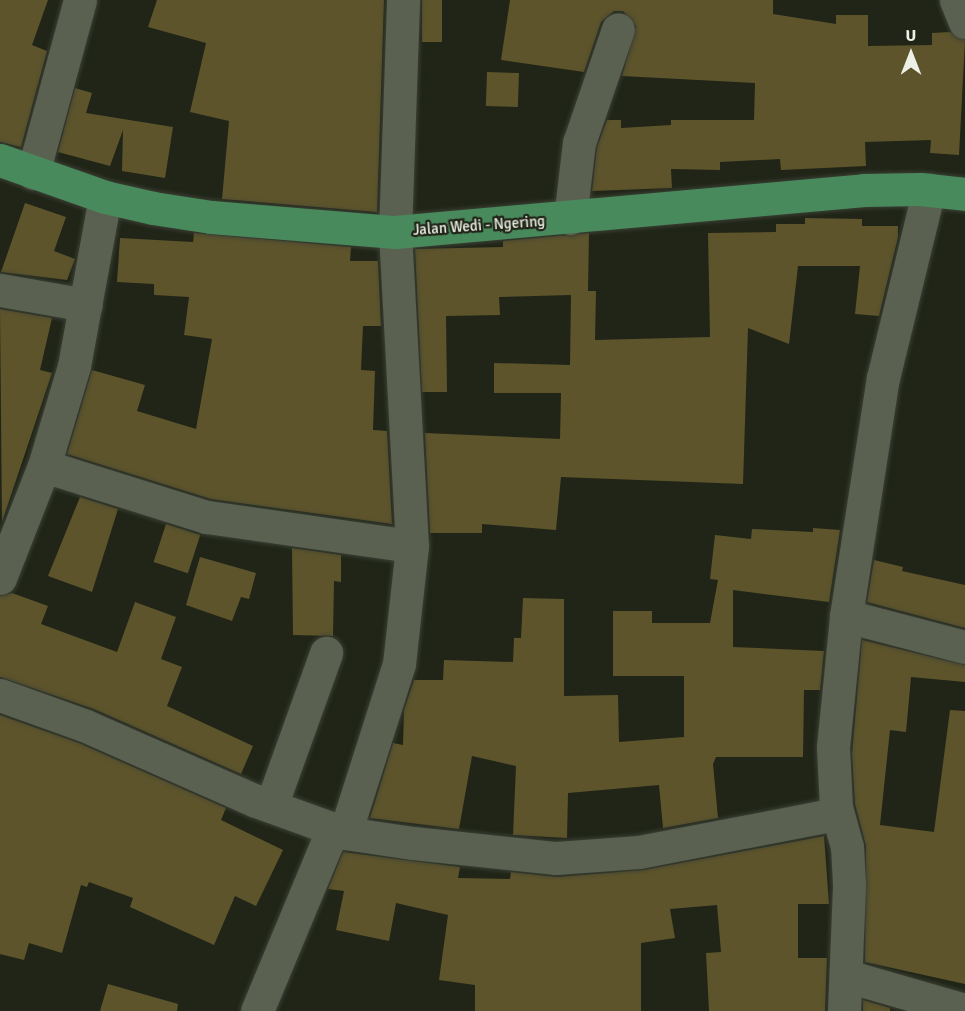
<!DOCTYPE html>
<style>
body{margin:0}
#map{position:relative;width:965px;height:1011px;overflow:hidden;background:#202517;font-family:Signika,sans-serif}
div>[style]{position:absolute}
.building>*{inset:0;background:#5d542c;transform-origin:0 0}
.roads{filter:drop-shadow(0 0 2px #3b4035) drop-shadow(0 0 2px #3b4035)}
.minor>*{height:33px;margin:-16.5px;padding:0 16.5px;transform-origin:16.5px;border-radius:16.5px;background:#5a6150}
.major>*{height:33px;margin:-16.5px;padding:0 16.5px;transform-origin:16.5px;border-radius:16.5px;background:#498a5d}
span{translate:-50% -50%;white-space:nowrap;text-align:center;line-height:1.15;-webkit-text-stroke:4.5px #202517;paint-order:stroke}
.street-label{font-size:15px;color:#ecf0e6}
.north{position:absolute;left:881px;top:24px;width:60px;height:60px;-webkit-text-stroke:4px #202517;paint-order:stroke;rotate:0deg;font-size:16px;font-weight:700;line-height:24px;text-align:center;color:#ecf0e6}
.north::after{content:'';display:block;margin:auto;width:21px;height:27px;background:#ecf0e6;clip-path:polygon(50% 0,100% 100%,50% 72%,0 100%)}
</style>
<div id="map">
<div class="building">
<div style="clip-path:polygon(0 0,48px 0,32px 45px,47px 51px,21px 147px,0 142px)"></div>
<div style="clip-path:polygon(157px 0,384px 0,377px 212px,222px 199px,229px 121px,190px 112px,206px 43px,148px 27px)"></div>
<div style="left:422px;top:0;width:20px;height:42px"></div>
<div style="clip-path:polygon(510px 0,773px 0,773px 14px,836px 24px,836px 15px,868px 15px,868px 46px,932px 45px,932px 33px,950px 32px,965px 40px,959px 155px,930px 153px,931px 140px,865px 142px,866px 166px,781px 170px,780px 159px,720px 162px,720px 170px,671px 169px,672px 188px,592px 191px,597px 147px,607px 120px,621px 120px,621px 128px,671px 125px,671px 120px,754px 120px,755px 83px,622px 76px,636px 26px,623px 11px,614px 11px,601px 22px,584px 72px,501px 60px)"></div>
<div style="left:487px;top:72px;width:32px;height:34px;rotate:2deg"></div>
<div style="clip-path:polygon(75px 88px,92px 93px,86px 113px,173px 127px,165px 178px,122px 171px,123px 130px,110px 166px,58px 152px)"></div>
<div style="clip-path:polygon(25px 203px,66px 217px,54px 251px,75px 259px,67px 280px,1px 272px)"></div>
<div style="clip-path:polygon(805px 218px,862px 219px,862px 226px,898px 226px,898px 237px,879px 316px,855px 314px,860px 266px,798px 266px,789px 344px,748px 328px,743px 484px,561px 477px,556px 530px,482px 524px,482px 533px,430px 533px,425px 433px,560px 439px,561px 393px,494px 393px,494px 363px,570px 365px,571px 295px,499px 297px,500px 315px,446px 316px,447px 392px,422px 392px,415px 249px,503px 247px,503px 241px,589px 233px,588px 291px,596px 291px,595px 340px,710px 337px,708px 233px,776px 232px,776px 224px,805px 224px)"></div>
<div style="clip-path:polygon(194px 233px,351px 247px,350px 261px,378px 261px,381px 326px,363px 326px,361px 370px,375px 371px,373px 430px,387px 431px,392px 524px,211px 499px,67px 454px,92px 370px,145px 385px,137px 411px,196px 429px,212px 339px,184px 335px,189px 297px,154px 295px,154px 284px,117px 282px,120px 238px,193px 242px)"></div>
<div style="clip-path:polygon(0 309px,52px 318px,40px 370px,52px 373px,2px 522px)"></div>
<div style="clip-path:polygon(80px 497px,118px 509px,92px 592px,48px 576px)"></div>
<div style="left:166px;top:524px;width:36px;height:40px;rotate:18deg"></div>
<div style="clip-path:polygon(813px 528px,840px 530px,829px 602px,733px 590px,733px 647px,824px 651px,820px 690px,804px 690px,803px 757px,716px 757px,713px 764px,718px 818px,663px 828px,659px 785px,568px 793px,567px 838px,513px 835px,516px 766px,472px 756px,459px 829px,370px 818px,393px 743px,403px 745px,404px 710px,414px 680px,443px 680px,444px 660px,513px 662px,514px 638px,521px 638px,523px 598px,564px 599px,564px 696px,618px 695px,619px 742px,684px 737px,684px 676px,613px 676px,613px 611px,652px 611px,652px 623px,710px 623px,718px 580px,710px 579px,715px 535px,751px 539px,752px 529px,813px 532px)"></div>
<div style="clip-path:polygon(292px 548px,341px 555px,341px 582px,334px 581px,333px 636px,293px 635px)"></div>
<div style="clip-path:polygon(200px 557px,256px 573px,249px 599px,241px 597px,232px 621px,186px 605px)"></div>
<div style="clip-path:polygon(874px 560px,903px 567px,902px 571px,965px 585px,965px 628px,867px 602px)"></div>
<div style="clip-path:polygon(12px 593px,48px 606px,41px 624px,117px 652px,135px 602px,176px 617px,161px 659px,182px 667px,167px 706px,253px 746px,241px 774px,94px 709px,0 677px,0 596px)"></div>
<div style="clip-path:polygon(862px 640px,965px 665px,965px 682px,911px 677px,906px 732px,890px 730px,880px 825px,934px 832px,950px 710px,965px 711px,965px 984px,865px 962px,866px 846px,855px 804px,852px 754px)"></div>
<div style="clip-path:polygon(0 715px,79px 743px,226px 808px,221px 820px,283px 850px,256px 906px,235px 896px,214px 945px,130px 907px,133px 898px,89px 882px,87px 887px,81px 885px,62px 953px,29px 943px,24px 960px,0 954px)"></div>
<div style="clip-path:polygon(824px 836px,829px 904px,798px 904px,798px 958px,827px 958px,825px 1011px,709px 1011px,706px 953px,721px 952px,717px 905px,670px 909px,675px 938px,641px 943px,641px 1011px,475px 1011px,475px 985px,439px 980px,448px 915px,396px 903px,389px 941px,336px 930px,344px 891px,328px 889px,343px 852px,460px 867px,458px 878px,510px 879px,511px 872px,557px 877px,643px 870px)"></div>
<div style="clip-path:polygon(108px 984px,178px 1004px,177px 1011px,100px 1011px)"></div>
<div style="clip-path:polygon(863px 1000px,890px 1008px,890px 1011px,863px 1011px)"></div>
</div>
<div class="roads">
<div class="minor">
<div style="left:956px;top:0;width:24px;rotate:68deg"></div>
<div style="left:33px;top:173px;width:179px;rotate:-74.8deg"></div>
<div style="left:570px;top:218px;width:76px;rotate:-83.2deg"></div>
<div style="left:579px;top:143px;width:120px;rotate:-71.1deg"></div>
<div style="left:0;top:290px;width:87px;rotate:9.9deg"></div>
<div style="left:44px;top:466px;width:171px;rotate:17.4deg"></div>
<div style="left:207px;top:517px;width:207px;rotate:8.1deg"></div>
<div style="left:0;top:578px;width:120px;rotate:-68.6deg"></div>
<div style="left:44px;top:466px;width:104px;rotate:-73.3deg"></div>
<div style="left:74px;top:366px;width:172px;rotate:-79.6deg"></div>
<div style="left:846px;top:616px;width:123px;rotate:14.6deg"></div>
<div style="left:0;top:695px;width:91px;rotate:19.8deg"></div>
<div style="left:86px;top:726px;width:186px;rotate:23.8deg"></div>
<div style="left:256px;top:801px;width:95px;rotate:19.8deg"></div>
<div style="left:345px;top:833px;width:69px;rotate:8.4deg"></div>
<div style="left:413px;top:843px;width:144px;rotate:6deg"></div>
<div style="left:556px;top:858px;width:83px;rotate:-4.1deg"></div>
<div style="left:639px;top:852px;width:202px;rotate:-10.9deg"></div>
<div style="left:271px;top:806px;width:163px;rotate:-70.2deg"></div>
<div style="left:345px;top:833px;width:177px;rotate:-72.3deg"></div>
<div style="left:399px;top:664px;width:119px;rotate:-83.7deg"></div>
<div style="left:412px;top:546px;width:314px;rotate:-93.1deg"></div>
<div style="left:395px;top:232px;width:232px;rotate:-88deg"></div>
<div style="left:847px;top:976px;width:123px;rotate:16.1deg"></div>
<div style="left:257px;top:1011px;width:198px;rotate:-67.4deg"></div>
<div style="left:844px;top:1011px;width:127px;rotate:-87.7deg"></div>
<div style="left:849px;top:884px;width:37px;rotate:-93deg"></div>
<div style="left:847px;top:847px;width:41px;rotate:-105.4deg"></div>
<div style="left:836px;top:807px;width:60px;rotate:-92.9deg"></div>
<div style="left:833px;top:747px;width:132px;rotate:-84.3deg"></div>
<div style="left:846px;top:616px;width:241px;rotate:-81.2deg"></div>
<div style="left:883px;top:378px;width:194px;rotate:-76.3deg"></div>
</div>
<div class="major">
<div style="left:0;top:160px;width:111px;rotate:19.4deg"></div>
<div style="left:105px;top:197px;width:49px;rotate:12.9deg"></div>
<div style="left:153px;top:208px;width:59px;rotate:8.8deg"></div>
<div style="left:211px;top:217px;width:185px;rotate:4.7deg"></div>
<div style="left:395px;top:232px;width:471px;rotate:-5.1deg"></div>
<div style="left:864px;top:190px;width:56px;rotate:-1deg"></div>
<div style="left:920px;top:189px;width:45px;rotate:6.3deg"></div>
</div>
</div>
<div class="street-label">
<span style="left:479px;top:226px;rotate:-4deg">Jalan Wedi - Ngering</span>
</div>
<div class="north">U</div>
</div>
